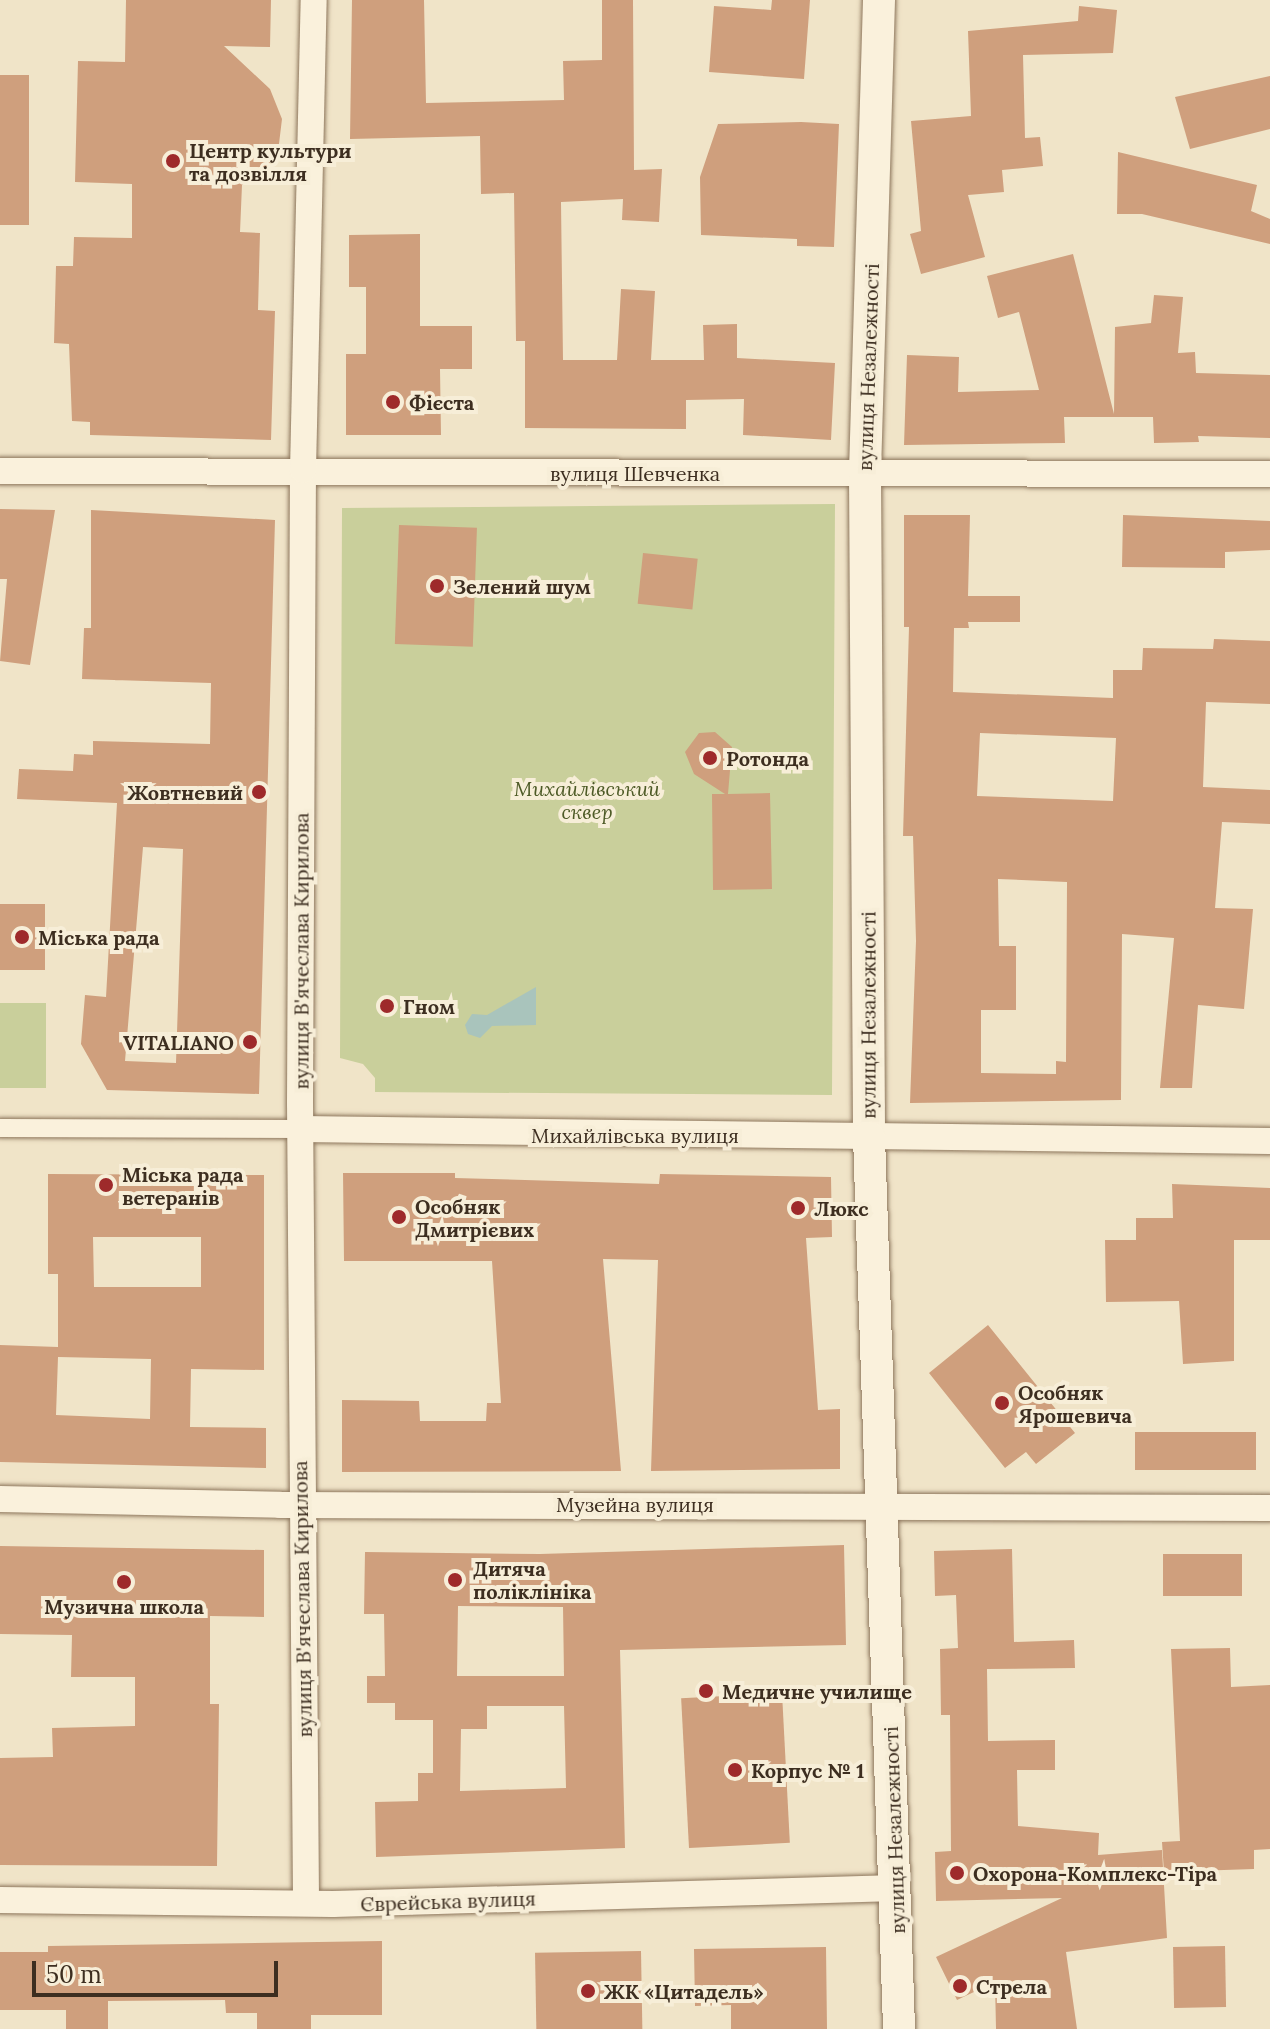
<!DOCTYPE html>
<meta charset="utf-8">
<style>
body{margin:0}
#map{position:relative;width:1270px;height:2029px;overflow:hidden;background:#f0e4c8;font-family:Lora,serif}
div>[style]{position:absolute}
.green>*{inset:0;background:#c9cf9b;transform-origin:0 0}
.water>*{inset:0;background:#a9c4bc}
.building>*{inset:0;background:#cf9f7d;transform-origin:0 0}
.roads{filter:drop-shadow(0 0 2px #8d765c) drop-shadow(0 0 2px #8d765c)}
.pedestrian>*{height:18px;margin:-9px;padding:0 9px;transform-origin:9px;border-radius:9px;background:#faf1dc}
.minor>*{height:26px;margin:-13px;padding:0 13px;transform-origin:13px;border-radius:13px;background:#faf1dc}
.tertiary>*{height:32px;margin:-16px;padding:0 16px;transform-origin:16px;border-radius:16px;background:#faf1dc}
.dots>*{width:22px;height:22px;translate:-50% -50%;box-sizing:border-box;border:4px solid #f7eed8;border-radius:50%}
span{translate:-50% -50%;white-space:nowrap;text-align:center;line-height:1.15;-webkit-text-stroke:8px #f7eed8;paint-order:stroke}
.poi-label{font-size:20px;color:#3d2e20;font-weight:700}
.left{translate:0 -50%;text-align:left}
.right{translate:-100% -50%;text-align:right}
.street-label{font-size:20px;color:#3d2e20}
.park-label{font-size:20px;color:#4d5a26;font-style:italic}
.scale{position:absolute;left:32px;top:1961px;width:246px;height:36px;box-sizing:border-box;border:4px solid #3d2e20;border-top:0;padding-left:10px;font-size:24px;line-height:28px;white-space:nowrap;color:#3d2e20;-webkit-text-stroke:6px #f7eed8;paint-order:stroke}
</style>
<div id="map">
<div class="green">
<div style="clip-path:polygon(835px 504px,832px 1095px,375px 1092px,375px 1078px,363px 1064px,340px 1058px,342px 508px)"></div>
<div style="left:0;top:1003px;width:46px;height:85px"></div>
</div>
<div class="water">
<div style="clip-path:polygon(536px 987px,536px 1025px,492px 1026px,480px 1038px,468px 1034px,465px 1025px,472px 1014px,487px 1015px)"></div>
</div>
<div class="building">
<div style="clip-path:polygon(126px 0,271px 0,270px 47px,224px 46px,270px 89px,282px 119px,278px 152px,263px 171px,242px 185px,240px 232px,260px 233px,258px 310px,275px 311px,271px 440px,90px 435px,90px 422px,72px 421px,69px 344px,54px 343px,56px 266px,73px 266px,74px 237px,132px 238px,132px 184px,75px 182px,78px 61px,125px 62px)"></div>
<div style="clip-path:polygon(352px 0,424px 0,426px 103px,564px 100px,563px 61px,602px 60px,602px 0,633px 0,634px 170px,662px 169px,659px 222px,622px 220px,623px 199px,561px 202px,563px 360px,617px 360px,621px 289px,655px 291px,651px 360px,704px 360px,703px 325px,737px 324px,737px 358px,835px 363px,831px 440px,743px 435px,744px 399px,686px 400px,686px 429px,525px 428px,525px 341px,516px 341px,514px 193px,481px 194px,480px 136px,350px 139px)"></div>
<div style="clip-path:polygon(772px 0,810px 0,804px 79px,709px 72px,714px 6px,771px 10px)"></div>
<div style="clip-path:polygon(1079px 6px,1117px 10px,1113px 53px,1023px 55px,1025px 138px,1040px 137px,1043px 166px,1002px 170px,1004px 192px,968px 195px,985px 257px,921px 274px,910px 234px,921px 231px,911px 121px,971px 116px,968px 31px,1078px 21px)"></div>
<div style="left:0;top:75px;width:29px;height:150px"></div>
<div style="clip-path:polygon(1270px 76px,1270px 129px,1190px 149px,1175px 97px)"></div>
<div style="clip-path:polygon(801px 122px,839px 124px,834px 247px,797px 246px,797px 239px,701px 235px,700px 177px,718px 124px)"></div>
<div style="clip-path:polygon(1118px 152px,1257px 185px,1251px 211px,1270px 219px,1270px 244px,1142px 214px,1117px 214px)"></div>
<div style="clip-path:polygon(420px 234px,420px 326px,472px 326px,472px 369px,440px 369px,441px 435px,346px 435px,346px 354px,366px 354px,366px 287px,349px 287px,349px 235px)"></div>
<div style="clip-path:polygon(1073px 254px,1114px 414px,1115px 327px,1151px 323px,1154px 295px,1183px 297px,1178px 353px,1195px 352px,1196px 373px,1270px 375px,1270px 438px,1198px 436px,1199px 442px,1154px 443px,1153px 417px,1064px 417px,1065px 443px,904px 445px,907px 355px,959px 357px,958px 392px,1039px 390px,1019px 312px,998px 318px,987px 276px)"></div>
<div style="clip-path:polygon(0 509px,55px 510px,30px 665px,0 661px,7px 579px,0 579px)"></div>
<div style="clip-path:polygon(evenodd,91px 510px,275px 520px,259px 1094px,107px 1090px,81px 1044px,85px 995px,106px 997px,117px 803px,17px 799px,19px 769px,73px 771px,74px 754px,93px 755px,93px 741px,210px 744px,211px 683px,82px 679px,84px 628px,91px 628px,91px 510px,143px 847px,183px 849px,176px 1063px,125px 1061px,143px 847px)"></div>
<div style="clip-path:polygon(evenodd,904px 515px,970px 515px,968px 596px,1020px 596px,1020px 622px,968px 622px,969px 628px,954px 628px,953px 692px,1113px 698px,1113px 670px,1142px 670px,1143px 648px,1213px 649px,1214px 639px,1270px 641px,1270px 704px,1206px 702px,1203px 787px,1270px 790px,1270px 824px,1222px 822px,1215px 908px,1253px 909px,1244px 1009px,1198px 1005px,1192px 1088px,1160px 1088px,1174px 938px,1122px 934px,1121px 1100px,910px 1103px,916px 941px,913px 836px,903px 836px,909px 627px,904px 627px,904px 515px,980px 733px,1116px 738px,1113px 801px,977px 796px,980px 733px,904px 515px,998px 879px,1067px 882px,1066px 1062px,1056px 1061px,1056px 1074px,981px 1073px,981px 1010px,1016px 1010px,1016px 946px,999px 946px,998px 879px)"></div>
<div style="clip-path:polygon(1123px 515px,1270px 521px,1270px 550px,1225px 552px,1225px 568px,1122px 567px)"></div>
<div style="left:399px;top:525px;width:78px;height:119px;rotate:2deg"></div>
<div style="left:643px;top:553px;width:55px;height:51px;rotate:6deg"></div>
<div style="clip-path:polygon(715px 732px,732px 747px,728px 794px,770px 793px,772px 889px,713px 890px,712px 794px,725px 794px,694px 774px,685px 752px,699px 733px)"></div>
<div style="left:0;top:904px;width:45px;height:66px"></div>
<div style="clip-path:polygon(343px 1173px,455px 1173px,455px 1178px,659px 1184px,660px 1174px,831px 1177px,832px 1237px,806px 1238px,818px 1410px,840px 1409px,840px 1469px,651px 1471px,658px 1260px,603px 1259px,621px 1471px,342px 1472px,342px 1400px,419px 1401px,420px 1421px,486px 1421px,487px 1403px,501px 1403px,492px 1261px,344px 1261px)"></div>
<div style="clip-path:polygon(evenodd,48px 1174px,264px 1175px,264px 1370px,191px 1369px,190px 1427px,266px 1428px,266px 1468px,0 1462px,0 1345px,58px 1347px,58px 1274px,48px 1274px,48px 1174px,93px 1237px,201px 1237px,201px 1287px,94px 1287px,93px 1237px,48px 1174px,58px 1357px,151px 1359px,150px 1419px,56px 1415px,58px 1357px)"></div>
<div style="clip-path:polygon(1172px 1184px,1270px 1188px,1270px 1240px,1234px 1240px,1234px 1361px,1183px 1364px,1179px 1301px,1106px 1302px,1105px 1240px,1136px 1240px,1136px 1218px,1173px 1218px)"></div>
<div style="clip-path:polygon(988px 1325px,1075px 1433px,1036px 1464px,1026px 1452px,1005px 1468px,929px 1373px)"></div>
<div style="left:1135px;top:1432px;width:121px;height:38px"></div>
<div style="clip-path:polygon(evenodd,844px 1545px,846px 1645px,620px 1650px,625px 1848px,376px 1857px,375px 1802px,418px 1801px,418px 1773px,433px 1773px,433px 1720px,395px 1720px,395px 1703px,367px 1703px,367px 1676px,385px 1676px,384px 1614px,364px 1614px,365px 1552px,540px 1554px,844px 1545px,458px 1606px,563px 1607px,564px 1676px,457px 1676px,458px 1606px,844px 1545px,487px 1706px,564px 1706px,566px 1788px,460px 1791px,461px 1729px,487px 1729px,487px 1706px)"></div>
<div style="clip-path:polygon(0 1546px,264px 1550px,264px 1617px,210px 1616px,210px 1704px,219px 1704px,217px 1866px,0 1865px,0 1758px,53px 1757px,52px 1728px,135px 1726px,135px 1677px,71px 1677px,72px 1635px,0 1634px)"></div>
<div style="clip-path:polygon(1012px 1549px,1014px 1642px,1074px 1640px,1075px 1668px,987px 1669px,988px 1741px,1055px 1740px,1055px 1770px,1017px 1770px,1018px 1826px,1099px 1833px,1098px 1855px,1162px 1850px,1167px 1938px,1066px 1952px,1077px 2029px,996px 2029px,995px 1982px,957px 2000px,936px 1957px,1062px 1898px,936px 1901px,935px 1852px,951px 1851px,950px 1715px,941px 1715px,940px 1649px,958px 1648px,956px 1595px,935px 1596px,934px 1551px)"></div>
<div style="left:1163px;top:1554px;width:79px;height:42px"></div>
<div style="clip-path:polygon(1230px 1648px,1231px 1687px,1270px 1685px,1270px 1849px,1254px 1850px,1254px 1869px,1164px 1872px,1162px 1842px,1180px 1841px,1171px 1649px)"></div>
<div style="left:782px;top:1693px;width:150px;height:101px;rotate:87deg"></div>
<div style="clip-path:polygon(382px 1941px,382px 2015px,311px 2015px,311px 2029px,257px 2029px,257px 2013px,226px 2013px,225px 2000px,108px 2001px,108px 2029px,66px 2029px,66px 2010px,0 2010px,0 1952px,48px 1952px,48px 1946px)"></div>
<div style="left:1225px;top:1946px;width:61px;height:52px;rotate:89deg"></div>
<div style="clip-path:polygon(826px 1947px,827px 2029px,731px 2029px,731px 2005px,695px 2006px,694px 1949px)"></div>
<div style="left:641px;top:1951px;width:78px;height:106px;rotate:89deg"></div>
</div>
<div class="roads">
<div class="pedestrian">
<div style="left:0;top:1128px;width:300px;rotate:0.2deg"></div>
</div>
<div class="minor">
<div style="left:0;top:471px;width:1270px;rotate:0.14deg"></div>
<div style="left:300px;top:1129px;width:970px;rotate:0.71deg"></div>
<div style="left:0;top:1499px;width:280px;rotate:1.2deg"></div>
<div style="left:280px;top:1505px;width:990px;rotate:0.17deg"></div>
<div style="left:0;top:1900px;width:333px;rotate:0.7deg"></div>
<div style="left:333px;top:1904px;width:564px;rotate:-1.62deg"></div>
<div style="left:306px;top:1901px;width:798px;rotate:-90.43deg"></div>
<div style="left:300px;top:1103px;width:633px;rotate:-89.73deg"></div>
<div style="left:303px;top:470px;width:470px;rotate:-88.7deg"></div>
</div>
<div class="tertiary">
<div style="left:879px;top:0;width:473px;rotate:91.7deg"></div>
<div style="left:865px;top:473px;width:664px;rotate:89.65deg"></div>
<div style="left:869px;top:1137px;width:893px;rotate:88.07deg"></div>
</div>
</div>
<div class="dots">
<div style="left:173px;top:161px;background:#9e2a2b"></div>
<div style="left:393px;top:402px;background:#9e2a2b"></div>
<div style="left:437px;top:586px;background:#9e2a2b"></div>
<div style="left:710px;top:758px;background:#9e2a2b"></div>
<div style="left:259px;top:792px;background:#9e2a2b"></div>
<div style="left:22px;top:937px;background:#9e2a2b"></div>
<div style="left:387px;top:1006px;background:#9e2a2b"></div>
<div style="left:250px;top:1042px;background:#9e2a2b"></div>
<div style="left:106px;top:1185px;background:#9e2a2b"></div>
<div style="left:798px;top:1208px;background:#9e2a2b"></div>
<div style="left:399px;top:1217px;background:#9e2a2b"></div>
<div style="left:1002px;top:1403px;background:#9e2a2b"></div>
<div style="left:455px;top:1580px;background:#9e2a2b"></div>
<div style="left:124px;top:1582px;background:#9e2a2b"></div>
<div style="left:706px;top:1691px;background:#9e2a2b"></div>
<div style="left:735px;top:1770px;background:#9e2a2b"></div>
<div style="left:957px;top:1873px;background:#9e2a2b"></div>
<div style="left:960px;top:1986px;background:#9e2a2b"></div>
<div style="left:588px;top:1991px;background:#9e2a2b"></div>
</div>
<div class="poi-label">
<span class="left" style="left:189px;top:162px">Центр культури<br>та дозвілля</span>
<span class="left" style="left:409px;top:402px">Фієста</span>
<span class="left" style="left:453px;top:586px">Зелений шум</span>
<span class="left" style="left:726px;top:758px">Ротонда</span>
<span class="right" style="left:243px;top:792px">Жовтневий</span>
<span class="left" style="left:38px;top:937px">Міська рада</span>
<span class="left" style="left:403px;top:1006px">Гном</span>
<span class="right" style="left:234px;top:1042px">VITALIANO</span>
<span class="left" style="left:122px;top:1186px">Міська рада<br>ветеранів</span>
<span class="left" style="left:415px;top:1218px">Особняк<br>Дмитрієвих</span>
<span class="left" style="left:814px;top:1208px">Люкс</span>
<span class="left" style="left:1018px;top:1404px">Особняк<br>Ярошевича</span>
<span class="left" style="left:473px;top:1580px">Дитяча<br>поліклініка</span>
<span style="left:124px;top:1606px">Музична школа</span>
<span class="left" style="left:722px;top:1691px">Медичне училище</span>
<span class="left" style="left:751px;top:1770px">Корпус № 1</span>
<span class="left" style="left:973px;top:1873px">Охорона-Комплекс-Тіра</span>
<span class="left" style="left:976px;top:1986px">Стрела</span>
<span class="left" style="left:604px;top:1991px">ЖК «Цитадель»</span>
</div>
<div class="street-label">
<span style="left:868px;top:367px;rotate:-88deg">вулиця Незалежності</span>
<span style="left:635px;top:473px">вулиця Шевченка</span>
<span style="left:301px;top:951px;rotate:-90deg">вулиця В'ячеслава Кирилова</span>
<span style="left:868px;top:1015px;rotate:-90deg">вулиця Незалежності</span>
<span style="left:635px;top:1135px">Михайлівська вулиця</span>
<span style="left:635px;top:1504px">Музейна вулиця</span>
<span style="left:302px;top:1599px;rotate:-91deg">вулиця В'ячеслава Кирилова</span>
<span style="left:894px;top:1830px;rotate:-92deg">вулиця Незалежності</span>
<span style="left:448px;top:1901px;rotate:-2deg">Єврейська вулиця</span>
</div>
<div class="park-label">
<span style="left:587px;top:800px">Михайлівський<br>сквер</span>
</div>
<div class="scale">50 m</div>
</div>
